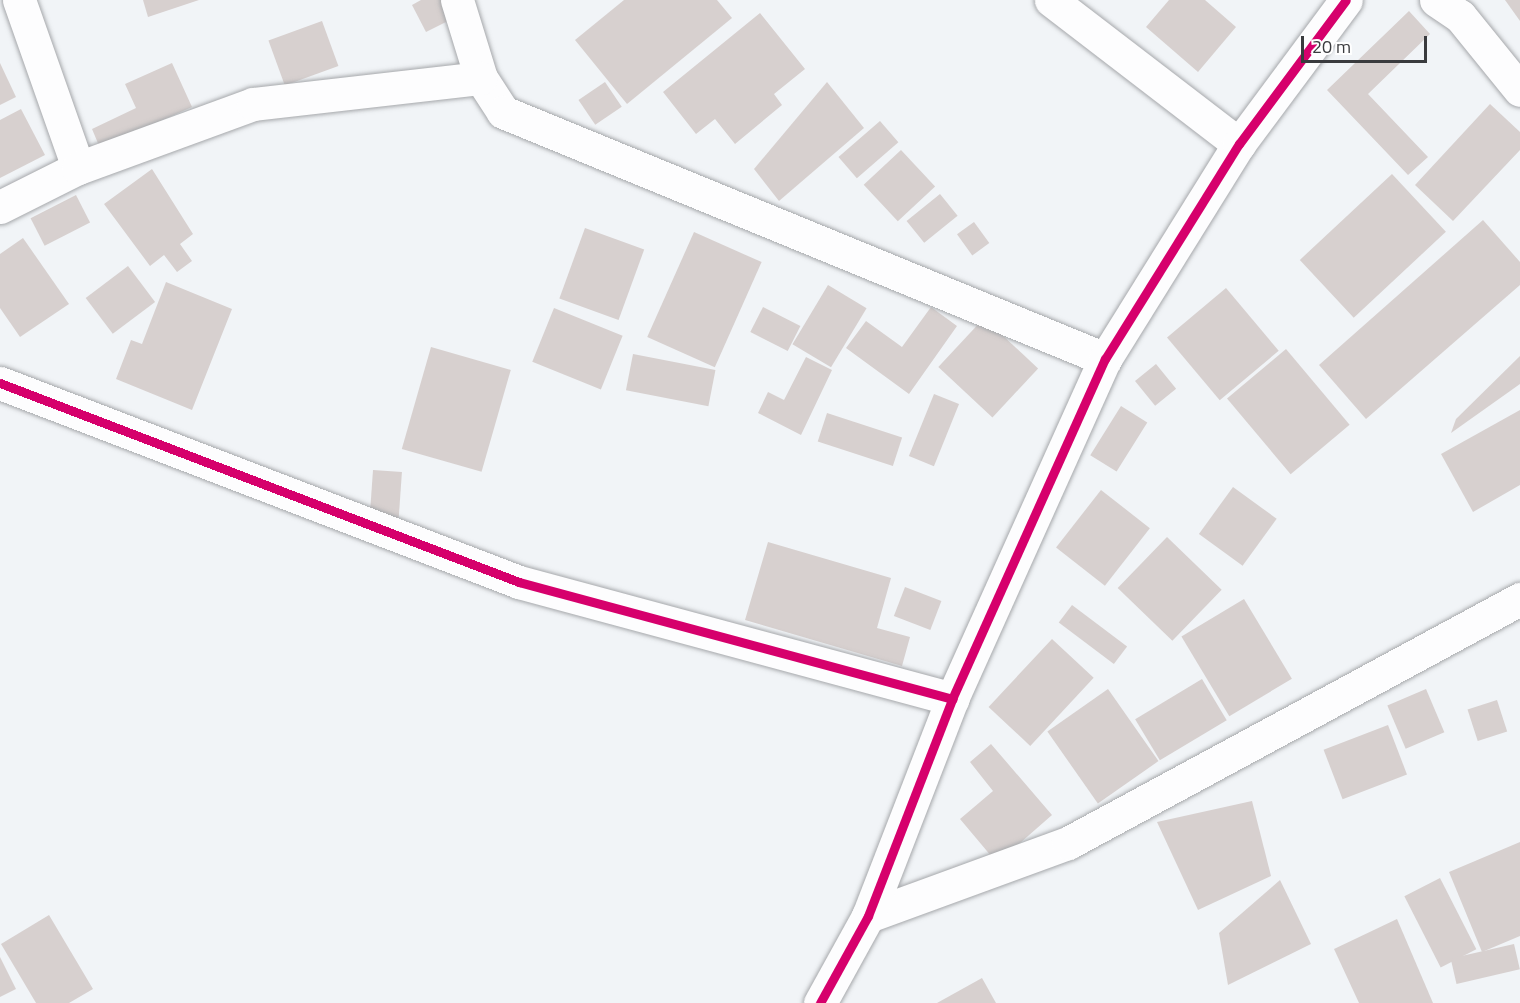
<!DOCTYPE html>
<style>
body{margin:0}
#map{position:relative;width:1520px;height:1003px;overflow:hidden;background:#f1f4f7;font-family:"Titillium Web",sans-serif}
div>[style]{position:absolute}
.building>*{inset:0;background:#d7d0cf;transform-origin:0 0}
.roads{filter:drop-shadow(0 0 2px #a6a8ab) drop-shadow(0 0 2px #a6a8ab)}
.minor>*{height:33px;margin:-16.5px;padding:0 16.5px;transform-origin:16.5px;border-radius:16.5px;background:#fdfdfe}
.cycleway>*{height:9px;margin:-4.5px;padding:0 4.5px;transform-origin:4.5px;border-radius:4.5px;background:#d6006c}
span{translate:-50% -50%;white-space:nowrap;text-align:center;line-height:1.15;-webkit-text-stroke:5px #fff;paint-order:stroke}
.scale{position:absolute;left:1301px;top:36px;width:126px;height:27px;box-sizing:border-box;border:3px solid #3a3b3e;border-top:0;padding-left:8px;font-size:18px;line-height:21px;white-space:nowrap;color:#3a3b3e;-webkit-text-stroke:4px #fff;paint-order:stroke}
</style>
<div id="map">
<div class="building">
<div style="clip-path:polygon(143px 0,199px 0,148px 17px)"></div>
<div style="clip-path:polygon(421px 0,445px 0,454px 18px,426px 32px,412px 5px)"></div>
<div style="clip-path:polygon(624px 0,717px 0,732px 18px,627px 104px,575px 40px)"></div>
<div style="clip-path:polygon(1169px 0,1205px 0,1236px 27px,1198px 72px,1146px 27px)"></div>
<div style="clip-path:polygon(1505px 0,1520px 0,1520px 21px)"></div>
<div style="clip-path:polygon(1409px 11px,1430px 34px,1368px 94px,1428px 157px,1408px 175px,1327px 90px)"></div>
<div style="clip-path:polygon(760px 13px,805px 69px,774px 94px,782px 105px,735px 144px,715px 119px,696px 134px,663px 92px)"></div>
<div style="left:322px;top:21px;width:48px;height:57px;rotate:70deg"></div>
<div style="clip-path:polygon(0 63px,16px 97px,0 105px)"></div>
<div style="clip-path:polygon(172px 63px,192px 107px,100px 148px,92px 129px,136px 108px,125px 84px)"></div>
<div style="left:605px;top:82px;width:30px;height:32px;rotate:56deg"></div>
<div style="clip-path:polygon(827px 82px,864px 128px,779px 201px,754px 169px)"></div>
<div style="clip-path:polygon(1490px 104px,1520px 132px,1520px 150px,1453px 221px,1415px 185px)"></div>
<div style="clip-path:polygon(21px 109px,45px 155px,0 178px,0 120px)"></div>
<div style="left:880px;top:121px;width:28px;height:55px;rotate:49deg"></div>
<div style="left:901px;top:150px;width:50px;height:51px;rotate:47deg"></div>
<div style="clip-path:polygon(152px 169px,193px 234px,180px 244px,192px 261px,177px 272px,164px 255px,150px 266px,104px 204px)"></div>
<div style="left:1392px;top:174px;width:79px;height:126px;rotate:47deg"></div>
<div style="left:940px;top:194px;width:28px;height:43px;rotate:51deg"></div>
<div style="left:76px;top:195px;width:31px;height:51px;rotate:63deg"></div>
<div style="clip-path:polygon(1483px 220px,1520px 262px,1520px 285px,1366px 419px,1319px 365px)"></div>
<div style="left:974px;top:222px;width:26px;height:21px;rotate:54deg"></div>
<div style="left:585px;top:228px;width:63px;height:75px;rotate:20deg"></div>
<div style="left:694px;top:232px;width:74px;height:115px;rotate:24deg"></div>
<div style="clip-path:polygon(23px 238px,69px 304px,20px 337px,0 308px,0 254px)"></div>
<div style="left:128px;top:266px;width:45px;height:53px;rotate:53deg"></div>
<div style="clip-path:polygon(166px 282px,232px 309px,192px 410px,116px 379px,131px 340px,142px 344px)"></div>
<div style="left:828px;top:285px;width:45px;height:69px;rotate:31deg"></div>
<div style="left:1226px;top:288px;width:82px;height:77px;rotate:50deg"></div>
<div style="left:763px;top:307px;width:42px;height:28px;rotate:27deg"></div>
<div style="clip-path:polygon(931px 307px,957px 326px,909px 394px,846px 348px,866px 321px,902px 347px)"></div>
<div style="left:554px;top:308px;width:74px;height:58px;rotate:22deg"></div>
<div style="left:984px;top:318px;width:74px;height:67px;rotate:43deg"></div>
<div style="left:431px;top:347px;width:83px;height:106px;rotate:16deg"></div>
<div style="left:1286px;top:349px;width:99px;height:77px;rotate:50deg"></div>
<div style="left:633px;top:354px;width:84px;height:37px;rotate:11deg"></div>
<div style="clip-path:polygon(1520px 356px,1520px 384px,1451px 433px,1456px 419px)"></div>
<div style="clip-path:polygon(806px 357px,832px 370px,801px 435px,758px 413px,768px 392px,784px 400px)"></div>
<div style="left:1156px;top:364px;width:32px;height:27px;rotate:51deg"></div>
<div style="left:934px;top:394px;width:27px;height:67px;rotate:22deg"></div>
<div style="left:1121px;top:406px;width:31px;height:58px;rotate:32deg"></div>
<div style="clip-path:polygon(1520px 410px,1520px 485px,1473px 512px,1441px 454px)"></div>
<div style="left:827px;top:413px;width:79px;height:30px;rotate:18deg"></div>
<div style="left:373px;top:470px;width:29px;height:46px;rotate:4deg"></div>
<div style="left:1233px;top:487px;width:54px;height:58px;rotate:36deg"></div>
<div style="left:1101px;top:490px;width:62px;height:73px;rotate:38deg"></div>
<div style="left:1167px;top:537px;width:76px;height:71px;rotate:44deg"></div>
<div style="clip-path:polygon(768px 542px,891px 578px,877px 628px,910px 637px,902px 666px,745px 620px)"></div>
<div style="left:905px;top:587px;width:39px;height:31px;rotate:21deg"></div>
<div style="left:1244px;top:599px;width:93px;height:73px;rotate:59deg"></div>
<div style="left:1072px;top:605px;width:69px;height:22px;rotate:37deg"></div>
<div style="left:1052px;top:639px;width:57px;height:93px;rotate:43deg"></div>
<div style="left:1202px;top:679px;width:48px;height:78px;rotate:59deg"></div>
<div style="left:1108px;top:689px;width:88px;height:74px;rotate:55deg"></div>
<div style="left:1426px;top:689px;width:47px;height:42px;rotate:67deg"></div>
<div style="left:1497px;top:700px;width:33px;height:31px;rotate:72deg"></div>
<div style="left:1388px;top:725px;width:53px;height:69px;rotate:69deg"></div>
<div style="clip-path:polygon(991px 744px,1052px 815px,997px 863px,960px 819px,993px 791px,970px 762px)"></div>
<div style="clip-path:polygon(1252px 801px,1271px 876px,1198px 910px,1157px 822px)"></div>
<div style="clip-path:polygon(1520px 842px,1520px 936px,1482px 952px,1449px 872px)"></div>
<div style="left:1440px;top:878px;width:80px;height:40px;rotate:63deg"></div>
<div style="clip-path:polygon(1280px 880px,1311px 944px,1228px 985px,1219px 933px)"></div>
<div style="clip-path:polygon(49px 915px,93px 989px,69px 1003px,36px 1003px,1px 944px)"></div>
<div style="clip-path:polygon(1397px 919px,1433px 1003px,1359px 1003px,1334px 949px)"></div>
<div style="left:1514px;top:944px;width:26px;height:65px;rotate:77deg"></div>
<div style="clip-path:polygon(0 957px,16px 989px,0 997px)"></div>
<div style="clip-path:polygon(982px 978px,996px 1003px,937px 1003px)"></div>
</div>
<div class="roads">
<div class="minor">
<div style="left:19px;top:0;width:178px;rotate:70.6deg"></div>
<div style="left:457px;top:0;width:82px;rotate:72.9deg"></div>
<div style="left:481px;top:78px;width:40px;rotate:57.1deg"></div>
<div style="left:503px;top:112px;width:651px;rotate:22.31deg"></div>
<div style="left:1051px;top:0;width:237px;rotate:37.5deg"></div>
<div style="left:1436px;top:0;width:29px;rotate:34deg"></div>
<div style="left:1460px;top:16px;width:95px;rotate:51deg"></div>
<div style="left:0;top:207px;width:87px;rotate:-26.6deg"></div>
<div style="left:78px;top:168px;width:186px;rotate:-20.1deg"></div>
<div style="left:253px;top:104px;width:229px;rotate:-6.5deg"></div>
<div style="left:0;top:383px;width:556px;rotate:20.98deg"></div>
<div style="left:519px;top:582px;width:449px;rotate:15.1deg"></div>
<div style="left:868px;top:916px;width:213px;rotate:-20.1deg"></div>
<div style="left:1068px;top:843px;width:514px;rotate:-28.36deg"></div>
<div style="left:820px;top:1003px;width:99px;rotate:-61.1deg"></div>
<div style="left:868px;top:916px;width:233px;rotate:-68.8deg"></div>
<div style="left:952px;top:699px;width:373px;rotate:-65.8deg"></div>
<div style="left:1105px;top:359px;width:253px;rotate:-58.1deg"></div>
<div style="left:1239px;top:144px;width:179px;rotate:-53.4deg"></div>
</div>
</div>
<div class="cycleway">
<div style="left:0;top:383px;width:556px;rotate:20.98deg"></div>
<div style="left:519px;top:582px;width:449px;rotate:15.1deg"></div>
<div style="left:820px;top:1003px;width:99px;rotate:-61.1deg"></div>
<div style="left:868px;top:916px;width:233px;rotate:-68.8deg"></div>
<div style="left:952px;top:699px;width:373px;rotate:-65.8deg"></div>
<div style="left:1105px;top:359px;width:253px;rotate:-58.1deg"></div>
<div style="left:1239px;top:144px;width:179px;rotate:-53.4deg"></div>
</div>
<div class="scale">20 m</div>
</div>
